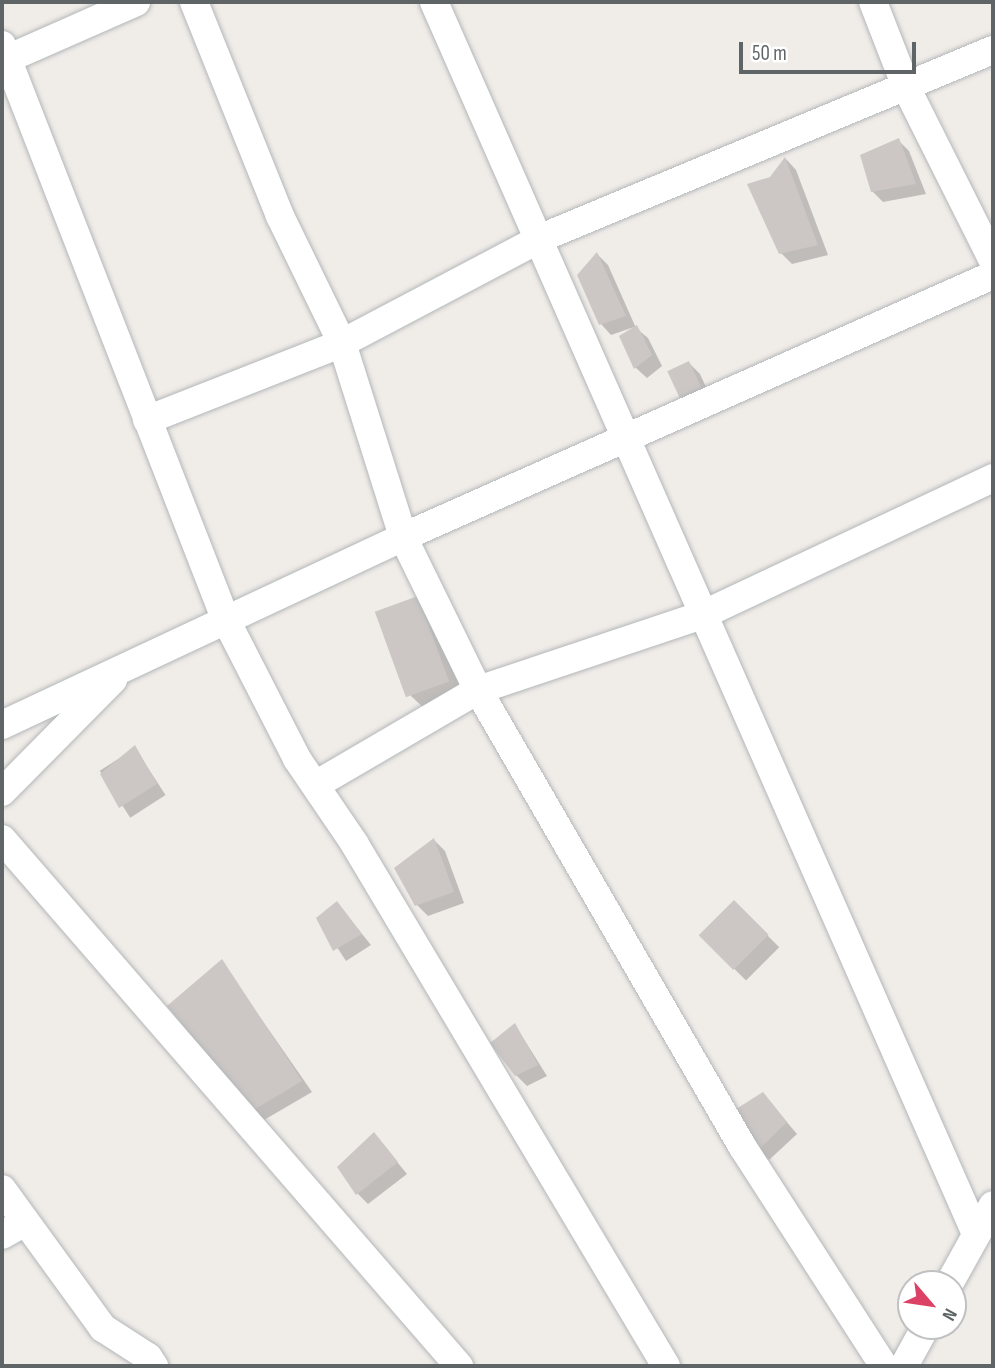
<!DOCTYPE html>
<style>
body{margin:0}
#map{position:relative;width:995px;height:1368px;overflow:hidden;background:#f0ece8;font-family:"Sofia Sans Condensed",sans-serif}
div>[style]{position:absolute}
.shadow>*{inset:0;background:#0003;transform-origin:0 0}
.building>*{inset:0;background:#ccc7c5;transform-origin:0 0}
.roads{filter:drop-shadow(0 0 2px #b3b7b9) drop-shadow(0 0 2px #b3b7b9)}
.minor>*{height:28px;margin:-14px;padding:0 14px;transform-origin:14px;border-radius:14px;background:#fff}
span{translate:-50% -50%;white-space:nowrap;text-align:center;line-height:1.15;-webkit-text-stroke:7px #fff;paint-order:stroke}
.frame{position:absolute;inset:0;border:4px solid #5f6567;pointer-events:none}
.north{position:absolute;left:897px;top:1270px;width:70px;height:70px;box-sizing:border-box;background:#fff;border:2px solid #bfc1c2;border-radius:50%;rotate:119deg;font-size:19px;font-weight:700;line-height:28px;text-align:center;color:#5f6567}
.north::after{content:'';display:block;margin:auto;width:24px;height:32px;background:#dc4265;clip-path:polygon(50% 0,100% 100%,50% 72%,0 100%)}
.scale{position:absolute;left:739px;top:42px;width:177px;height:32px;box-sizing:border-box;border:4px solid #5f6567;border-top:0;padding-left:9px;font-size:21px;line-height:24px;white-space:nowrap;color:#5f6567;-webkit-text-stroke:5px #fff;paint-order:stroke}
</style>
<div id="map">
<div class="shadow">
<div style="clip-path:polygon(898px 140px,909px 151px,926px 194px,883px 202px,872px 191px)"></div>
<div style="clip-path:polygon(786px 159px,796px 170px,828px 255px,792px 264px,781px 253px,771px 179px)"></div>
<div style="clip-path:polygon(597px 254px,608px 265px,636px 328px,648px 338px,662px 366px,647px 378px,636px 368px,621px 337px,634px 327px,611px 335px,601px 324px)"></div>
<div style="clip-path:polygon(689px 363px,700px 374px,714px 404px,683px 404px)"></div>
<div style="clip-path:polygon(417px 598px,434px 614px,464px 699px,428px 712px,411px 696px)"></div>
<div style="left:135px;top:748px;width:56px;height:42px;rotate:57deg"></div>
<div style="clip-path:polygon(434px 840px,445px 851px,464px 903px,428px 916px,417px 905px)"></div>
<div style="left:734px;top:902px;width:64px;height:47px;rotate:45deg"></div>
<div style="clip-path:polygon(337px 903px,371px 945px,346px 961px,318px 918px)"></div>
<div style="clip-path:polygon(221px 961px,312px 1092px,264px 1120px,254px 1110px)"></div>
<div style="clip-path:polygon(515px 1025px,547px 1076px,527px 1086px,516px 1075px)"></div>
<div style="clip-path:polygon(763px 1094px,797px 1134px,769px 1160px,758px 1150px)"></div>
<div style="clip-path:polygon(384px 1146px,407px 1174px,368px 1204px,357px 1193px)"></div>
</div>
<div class="building">
<div style="clip-path:polygon(899px 138px,916px 184px,871px 192px,860px 155px)"></div>
<div style="clip-path:polygon(785px 157px,818px 245px,779px 254px,747px 184px,770px 177px)"></div>
<div style="clip-path:polygon(597px 252px,626px 316px,599px 325px,577px 275px)"></div>
<div style="clip-path:polygon(637px 325px,652px 355px,634px 369px,619px 336px)"></div>
<div style="left:689px;top:361px;width:35px;height:24px;rotate:65deg"></div>
<div style="left:418px;top:596px;width:91px;height:46px;rotate:70deg"></div>
<div style="clip-path:polygon(135px 745px,157px 784px,119px 808px,100px 774px)"></div>
<div style="clip-path:polygon(434px 838px,454px 892px,415px 906px,394px 868px)"></div>
<div style="left:734px;top:900px;width:49px;height:50px;rotate:45deg"></div>
<div style="clip-path:polygon(337px 901px,362px 934px,333px 951px,316px 918px)"></div>
<div style="clip-path:polygon(222px 959px,302px 1081px,252px 1111px,167px 1006px)"></div>
<div style="clip-path:polygon(515px 1023px,538px 1065px,515px 1076px,490px 1043px)"></div>
<div style="clip-path:polygon(763px 1092px,787px 1122px,757px 1151px,733px 1111px)"></div>
<div style="clip-path:polygon(374px 1132px,398px 1162px,356px 1195px,337px 1167px)"></div>
</div>
<div class="roads">
<div class="minor">
<div style="left:194px;top:2px;width:231px;rotate:68.1deg"></div>
<div style="left:280px;top:216px;width:141px;rotate:64deg"></div>
<div style="left:342px;top:343px;width:203px;rotate:72.5deg"></div>
<div style="left:403px;top:537px;width:170px;rotate:63.9deg"></div>
<div style="left:478px;top:690px;width:527px;rotate:59.93deg"></div>
<div style="left:742px;top:1146px;width:262px;rotate:57.2deg"></div>
<div style="left:434px;top:2px;width:1346px;rotate:66.25deg"></div>
<div style="left:873px;top:2px;width:93px;rotate:68.7deg"></div>
<div style="left:907px;top:89px;width:192px;rotate:63.4deg"></div>
<div style="left:2px;top:45px;width:615px;rotate:68.74deg"></div>
<div style="left:225px;top:618px;width:158px;rotate:62.9deg"></div>
<div style="left:297px;top:759px;width:102px;rotate:55.8deg"></div>
<div style="left:354px;top:843px;width:609px;rotate:59.18deg"></div>
<div style="left:7px;top:59px;width:141px;rotate:-23.8deg"></div>
<div style="left:147px;top:420px;width:210px;rotate:-21.5deg"></div>
<div style="left:342px;top:343px;width:225px;rotate:-27.8deg"></div>
<div style="left:541px;top:238px;width:490px;rotate:-22.6deg"></div>
<div style="left:2px;top:725px;width:443px;rotate:-25.1deg"></div>
<div style="left:403px;top:537px;width:646px;rotate:-23.94deg"></div>
<div style="left:317px;top:784px;width:186px;rotate:-30.3deg"></div>
<div style="left:478px;top:690px;width:236px;rotate:-18.5deg"></div>
<div style="left:702px;top:615px;width:322px;rotate:-25.2deg"></div>
<div style="left:2px;top:792px;width:158px;rotate:-45.3deg"></div>
<div style="left:2px;top:839px;width:698px;rotate:49.07deg"></div>
<div style="left:2px;top:1189px;width:172px;rotate:54deg"></div>
<div style="left:103px;top:1328px;width:54px;rotate:32.8deg"></div>
<div style="left:148px;top:1357px;width:11px;rotate:56deg"></div>
<div style="left:2px;top:1235px;width:25px;rotate:-29deg"></div>
<div style="left:949px;top:1284px;width:90px;rotate:-60.9deg"></div>
<div style="left:904px;top:1366px;width:46px;rotate:-61.2deg"></div>
</div>
</div>
<div class="frame"></div>
<div class="north">N</div>
<div class="scale">50 m</div>
</div>
